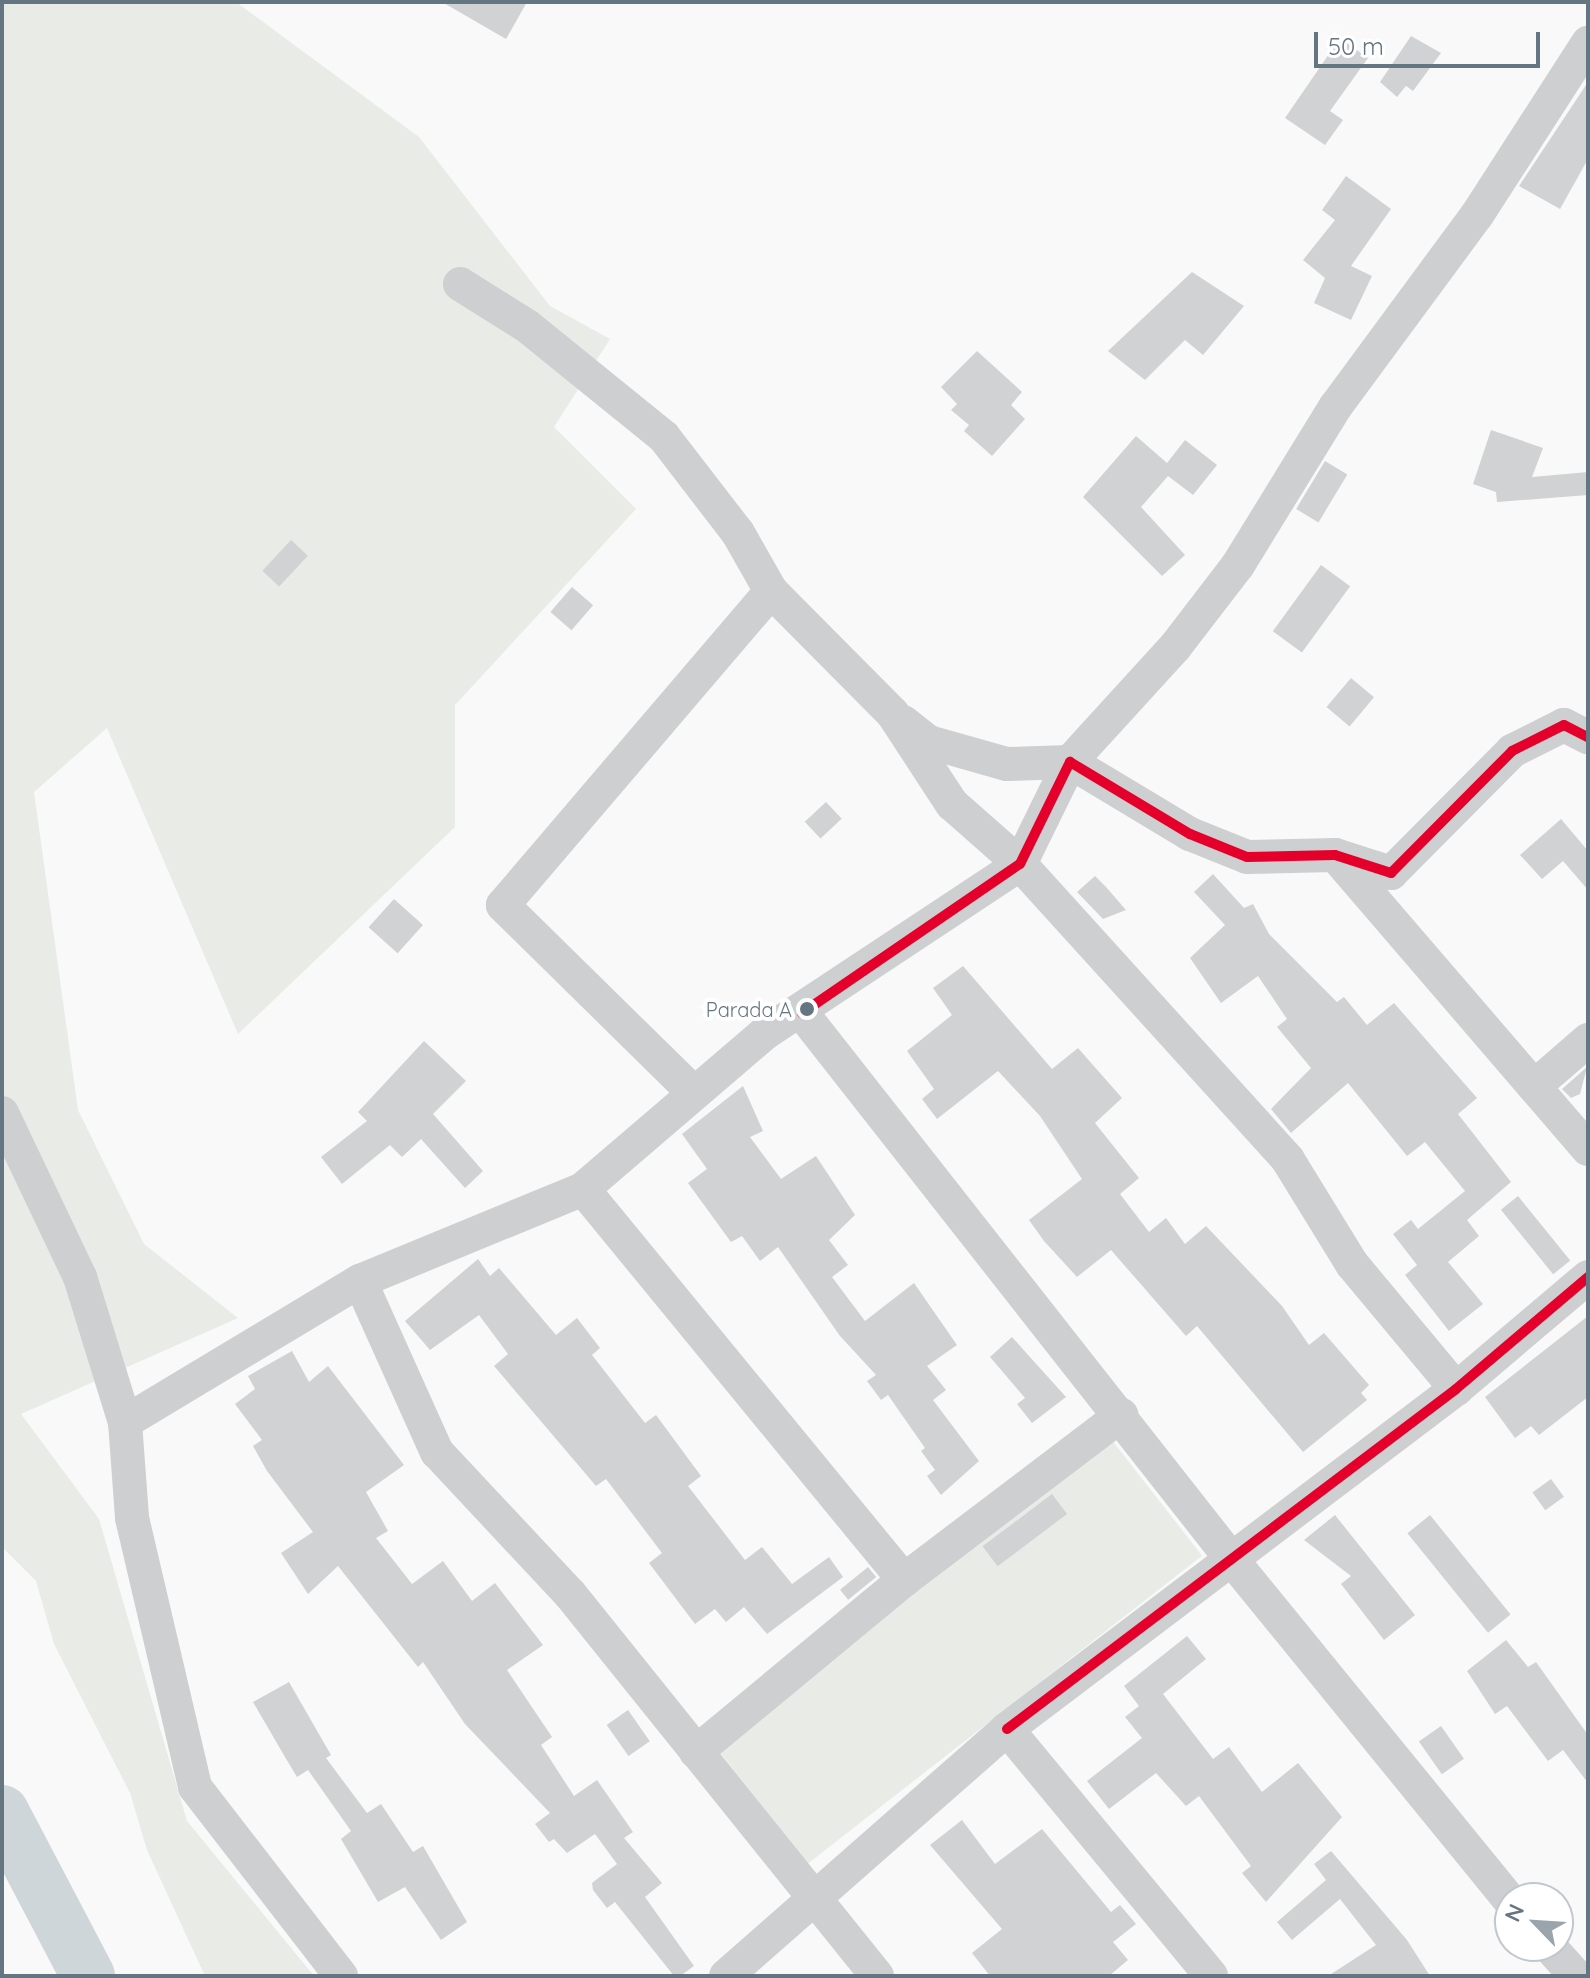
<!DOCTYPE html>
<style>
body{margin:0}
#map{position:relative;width:1590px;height:1978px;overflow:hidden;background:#f9f9f9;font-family:Quicksand,sans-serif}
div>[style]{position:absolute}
.green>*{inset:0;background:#e8ebe6;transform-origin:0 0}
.river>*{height:54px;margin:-27px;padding:0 27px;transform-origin:27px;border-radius:27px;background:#ced6d9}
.building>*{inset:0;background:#d0d2d3;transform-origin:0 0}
.minor>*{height:34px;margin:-17px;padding:0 17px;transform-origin:17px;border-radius:17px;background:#cecfd0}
.bus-1>*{height:10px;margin:-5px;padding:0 5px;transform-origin:5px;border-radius:5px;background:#e4002b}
.dots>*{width:22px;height:22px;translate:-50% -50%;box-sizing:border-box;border:4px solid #fff;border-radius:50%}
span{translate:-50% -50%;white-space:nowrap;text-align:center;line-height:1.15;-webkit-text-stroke:8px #fff;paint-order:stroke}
.bus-label{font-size:20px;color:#657683}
.right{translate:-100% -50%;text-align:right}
.frame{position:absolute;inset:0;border:4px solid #657683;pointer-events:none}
.north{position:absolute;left:1494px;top:1882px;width:80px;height:80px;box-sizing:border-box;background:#fff;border:2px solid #c1c8cd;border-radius:50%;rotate:295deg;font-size:22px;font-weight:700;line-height:32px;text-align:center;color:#657683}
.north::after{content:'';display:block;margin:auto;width:28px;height:36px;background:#99a4ac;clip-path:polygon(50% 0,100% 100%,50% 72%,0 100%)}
.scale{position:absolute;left:1314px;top:32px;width:226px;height:36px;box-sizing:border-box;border:4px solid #657683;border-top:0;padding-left:10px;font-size:24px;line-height:28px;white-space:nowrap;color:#657683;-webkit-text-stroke:6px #fff;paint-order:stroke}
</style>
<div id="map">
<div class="green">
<div style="clip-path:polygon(2px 2px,236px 2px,419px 137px,550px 306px,610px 339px,554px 427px,636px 509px,455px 705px,455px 827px,238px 1034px,107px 728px,34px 792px,78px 1110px,144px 1244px,238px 1318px,21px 1414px,99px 1519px,187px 1821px,314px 1976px,205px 1976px,147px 1850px,130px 1793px,54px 1644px,36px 1581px,2px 1547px)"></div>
<div style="left:1111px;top:1439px;width:148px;height:501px;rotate:52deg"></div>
</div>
<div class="river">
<div style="left:2px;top:1812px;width:185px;rotate:62.3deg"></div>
</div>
<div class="building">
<div style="clip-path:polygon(442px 2px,527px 2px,506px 39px)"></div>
<div style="clip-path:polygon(1411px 36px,1441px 53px,1413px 91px,1406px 86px,1397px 97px,1380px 82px)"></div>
<div style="clip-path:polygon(1340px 38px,1368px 58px,1330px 111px,1343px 120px,1325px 145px,1285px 118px)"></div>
<div style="clip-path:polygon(1588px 82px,1588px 159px,1560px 209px,1519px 186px)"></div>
<div style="clip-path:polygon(1346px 176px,1391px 209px,1351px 266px,1372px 276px,1351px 320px,1314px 303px,1325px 278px,1303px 260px,1335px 220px,1322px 210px)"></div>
<div style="clip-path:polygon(1192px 272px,1244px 306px,1203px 355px,1185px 340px,1145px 380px,1108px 351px)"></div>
<div style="clip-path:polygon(977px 351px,1022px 392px,1011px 405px,1025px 419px,992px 456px,964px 431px,969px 425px,951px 410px,957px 404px,941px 387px)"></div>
<div style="clip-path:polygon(1491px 430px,1543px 448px,1532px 477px,1588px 472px,1588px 495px,1497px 502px,1496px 492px,1473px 484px)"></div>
<div style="clip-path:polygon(1136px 436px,1167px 463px,1185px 440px,1217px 465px,1193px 495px,1168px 476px,1141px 507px,1185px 555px,1162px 576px,1083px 497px)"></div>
<div style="left:1325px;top:461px;width:26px;height:56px;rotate:31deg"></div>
<div style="left:291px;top:540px;width:23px;height:42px;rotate:43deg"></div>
<div style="left:1321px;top:565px;width:36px;height:82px;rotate:36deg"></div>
<div style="left:572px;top:587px;width:28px;height:33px;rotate:41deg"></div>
<div style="left:1351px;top:678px;width:30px;height:38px;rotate:40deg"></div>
<div style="left:826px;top:802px;width:23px;height:29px;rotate:47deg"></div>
<div style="clip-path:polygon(1561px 819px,1588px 851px,1588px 890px,1563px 861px,1542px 879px,1520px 855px)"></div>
<div style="clip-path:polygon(1213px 874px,1244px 908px,1253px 904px,1269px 934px,1337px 1002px,1344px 997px,1367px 1025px,1394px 1003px,1477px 1098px,1458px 1114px,1511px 1182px,1467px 1220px,1479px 1236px,1448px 1262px,1483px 1304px,1449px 1331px,1405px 1275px,1417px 1265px,1393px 1234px,1411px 1220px,1418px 1229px,1465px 1191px,1425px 1142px,1407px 1156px,1348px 1083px,1291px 1133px,1271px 1109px,1311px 1068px,1277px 1027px,1287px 1019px,1258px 976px,1221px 1003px,1190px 958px,1225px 925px,1194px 892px)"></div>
<div style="clip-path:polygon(1095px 876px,1106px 887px,1126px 910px,1103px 919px,1077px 892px)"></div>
<div style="left:394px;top:899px;width:39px;height:38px;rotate:42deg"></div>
<div style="clip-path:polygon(963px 966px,1052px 1069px,1078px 1048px,1122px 1098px,1095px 1123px,1139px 1178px,1120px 1194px,1149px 1232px,1166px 1218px,1185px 1244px,1206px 1226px,1282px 1306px,1309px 1345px,1324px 1333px,1369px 1385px,1361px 1393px,1367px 1400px,1303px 1452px,1197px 1326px,1186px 1336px,1111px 1250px,1077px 1277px,1044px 1241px,1029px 1220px,1082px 1179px,1040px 1116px,998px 1071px,937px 1119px,922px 1099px,934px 1089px,907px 1051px,952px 1015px,933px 988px)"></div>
<div style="clip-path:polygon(424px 1041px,466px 1081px,433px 1114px,483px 1171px,465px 1188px,421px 1139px,402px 1157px,390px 1145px,342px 1184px,321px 1157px,367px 1121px,358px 1112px)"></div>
<div style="clip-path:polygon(1587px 1067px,1580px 1094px,1571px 1098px,1562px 1089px)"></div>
<div style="clip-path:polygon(743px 1086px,763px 1131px,750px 1137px,781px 1179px,816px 1156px,855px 1215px,829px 1240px,848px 1265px,832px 1277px,865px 1321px,914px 1283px,957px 1345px,927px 1366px,946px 1390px,933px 1400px,979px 1461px,941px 1495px,927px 1476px,935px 1470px,921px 1451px,925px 1448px,888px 1395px,881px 1400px,867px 1381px,876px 1375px,840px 1336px,778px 1247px,760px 1261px,742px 1236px,731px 1242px,688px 1183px,707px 1169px,682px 1134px)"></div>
<div style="left:1518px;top:1196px;width:83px;height:22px;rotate:51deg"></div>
<div style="clip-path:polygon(478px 1259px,490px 1276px,499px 1268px,556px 1335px,577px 1318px,600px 1348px,592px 1355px,645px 1423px,656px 1415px,701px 1476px,688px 1486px,745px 1560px,762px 1547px,792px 1584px,829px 1557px,843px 1577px,767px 1634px,744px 1607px,726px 1622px,715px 1609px,695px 1624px,649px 1563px,662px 1553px,606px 1479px,596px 1486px,494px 1366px,508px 1354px,479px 1315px,430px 1350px,405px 1321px)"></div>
<div style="clip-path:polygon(1588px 1316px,1588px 1397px,1539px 1435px,1531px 1426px,1515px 1438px,1485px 1397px)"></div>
<div style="clip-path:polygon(1012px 1337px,1066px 1397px,1032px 1423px,1017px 1404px,1025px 1398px,990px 1357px)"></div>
<div style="clip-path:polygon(292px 1351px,309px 1382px,328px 1366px,404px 1465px,366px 1492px,388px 1531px,376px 1538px,412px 1584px,443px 1561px,472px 1601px,495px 1583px,543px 1645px,507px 1670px,552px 1737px,541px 1745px,574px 1796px,597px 1780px,633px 1832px,624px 1838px,662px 1883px,645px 1897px,694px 1966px,680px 1976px,674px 1976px,615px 1902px,607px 1908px,593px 1890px,592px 1883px,617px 1864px,595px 1834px,567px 1853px,554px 1839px,549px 1842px,535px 1824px,550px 1813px,465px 1724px,423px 1662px,418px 1667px,338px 1566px,308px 1594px,281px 1553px,313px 1532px,267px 1471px,253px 1446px,262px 1440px,235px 1404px,255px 1389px,248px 1376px)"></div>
<div style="left:1551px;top:1479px;width:22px;height:23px;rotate:54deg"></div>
<div style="left:1052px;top:1494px;width:25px;height:87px;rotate:53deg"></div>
<div style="clip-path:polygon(1335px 1515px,1415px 1615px,1384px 1640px,1341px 1584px,1351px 1576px,1304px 1540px)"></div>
<div style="left:1430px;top:1515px;width:128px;height:29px;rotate:51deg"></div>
<div style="left:868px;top:1567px;width:13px;height:36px;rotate:51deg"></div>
<div style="clip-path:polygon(1187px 1636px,1206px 1659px,1163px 1694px,1213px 1759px,1229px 1747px,1262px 1792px,1298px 1763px,1342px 1817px,1266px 1902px,1242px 1873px,1251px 1866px,1199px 1796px,1186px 1806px,1156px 1773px,1109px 1809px,1087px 1781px,1142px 1738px,1125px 1717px,1139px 1706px,1124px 1686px)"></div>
<div style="clip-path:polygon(1506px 1640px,1528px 1667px,1536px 1662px,1588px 1735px,1588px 1783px,1563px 1750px,1548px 1761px,1507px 1706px,1495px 1714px,1467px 1671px)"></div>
<div style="clip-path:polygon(289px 1682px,331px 1755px,326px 1758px,367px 1813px,381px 1804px,413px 1852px,423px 1846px,467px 1922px,441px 1940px,405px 1887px,378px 1902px,341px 1839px,351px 1831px,308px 1770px,297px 1777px,285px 1757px,253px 1702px)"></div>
<div style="left:628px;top:1710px;width:38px;height:26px;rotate:55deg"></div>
<div style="left:1441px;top:1726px;width:40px;height:27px;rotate:55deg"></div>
<div style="clip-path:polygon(962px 1820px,995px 1864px,1042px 1829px,1111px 1912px,1120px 1905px,1136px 1924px,1113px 1942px,1128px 1960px,1109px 1976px,990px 1976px,972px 1953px,1002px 1929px,930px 1845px)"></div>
<div style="clip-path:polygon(1331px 1851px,1407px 1940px,1430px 1976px,1328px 1976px,1376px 1945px,1340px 1899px,1292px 1940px,1277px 1922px,1326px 1880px,1314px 1864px)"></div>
</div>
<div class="minor">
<div style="left:460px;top:284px;width:79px;rotate:32.1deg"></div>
<div style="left:527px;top:326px;width:176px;rotate:39deg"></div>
<div style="left:664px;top:437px;width:121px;rotate:52.4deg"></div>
<div style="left:738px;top:533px;width:67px;rotate:60.4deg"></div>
<div style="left:771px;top:591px;width:173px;rotate:45.2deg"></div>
<div style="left:893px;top:714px;width:108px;rotate:56.8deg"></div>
<div style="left:952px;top:804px;width:91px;rotate:41.4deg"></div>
<div style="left:1020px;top:864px;width:399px;rotate:47.8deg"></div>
<div style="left:1288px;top:1160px;width:122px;rotate:58.4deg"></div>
<div style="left:1352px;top:1264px;width:163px;rotate:50.2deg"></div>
<div style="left:903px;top:722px;width:33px;rotate:38deg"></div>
<div style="left:929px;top:742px;width:81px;rotate:15.8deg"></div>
<div style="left:1007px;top:764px;width:63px;rotate:-1.8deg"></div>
<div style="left:1070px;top:762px;width:140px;rotate:31deg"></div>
<div style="left:1190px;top:834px;width:61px;rotate:22deg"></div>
<div style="left:1247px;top:857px;width:88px;rotate:-1.3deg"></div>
<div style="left:1335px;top:855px;width:59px;rotate:17.8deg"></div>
<div style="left:1391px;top:873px;width:172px;rotate:-45.2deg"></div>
<div style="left:1512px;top:751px;width:58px;rotate:-26.6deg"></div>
<div style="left:1564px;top:725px;width:27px;rotate:27deg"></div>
<div style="left:1335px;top:855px;width:388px;rotate:49.3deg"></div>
<div style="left:802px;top:1013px;width:697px;rotate:51.82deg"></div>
<div style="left:1233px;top:1561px;width:439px;rotate:50.8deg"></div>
<div style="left:1536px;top:1085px;width:69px;rotate:-40.9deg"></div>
<div style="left:694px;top:1093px;width:268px;rotate:-135.5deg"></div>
<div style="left:503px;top:905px;width:413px;rotate:-49.5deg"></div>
<div style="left:2px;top:1113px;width:182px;rotate:64.6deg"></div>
<div style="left:80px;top:1277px;width:152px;rotate:72.8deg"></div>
<div style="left:125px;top:1422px;width:96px;rotate:85.8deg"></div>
<div style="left:132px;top:1518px;width:276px;rotate:76.8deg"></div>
<div style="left:195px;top:1787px;width:239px;rotate:52.3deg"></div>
<div style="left:583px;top:1189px;width:506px;rotate:50.61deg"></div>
<div style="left:360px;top:1281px;width:188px;rotate:65.8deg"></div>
<div style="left:437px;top:1452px;width:195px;rotate:46.9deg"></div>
<div style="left:570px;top:1594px;width:490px;rotate:51.2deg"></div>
<div style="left:125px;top:1422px;width:274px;rotate:-31deg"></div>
<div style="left:360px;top:1281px;width:241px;rotate:-22.4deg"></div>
<div style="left:583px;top:1189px;width:240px;rotate:-40.6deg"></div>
<div style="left:765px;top:1033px;width:306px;rotate:-33.5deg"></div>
<div style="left:1020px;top:864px;width:114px;rotate:-63.9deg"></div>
<div style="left:1070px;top:762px;width:156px;rotate:-47.6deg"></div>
<div style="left:1175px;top:647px;width:103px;rotate:-52.5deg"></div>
<div style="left:1238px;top:565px;width:187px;rotate:-58.4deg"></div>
<div style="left:1336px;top:406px;width:237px;rotate:-53.6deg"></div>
<div style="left:1477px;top:215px;width:205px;rotate:-57.2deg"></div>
<div style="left:1007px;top:1729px;width:320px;rotate:50.4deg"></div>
<div style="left:696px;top:1752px;width:270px;rotate:-39.6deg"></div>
<div style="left:904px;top:1580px;width:273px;rotate:-37.2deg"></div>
<div style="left:1549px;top:1946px;width:40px;rotate:48deg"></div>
<div style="left:726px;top:1976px;width:374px;rotate:-41.3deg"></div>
<div style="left:1007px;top:1729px;width:563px;rotate:-37.13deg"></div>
<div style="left:1456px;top:1389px;width:173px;rotate:-40.3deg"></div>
</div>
<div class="bus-1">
<div style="left:802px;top:1013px;width:264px;rotate:-34.4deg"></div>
<div style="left:1020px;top:864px;width:114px;rotate:-63.9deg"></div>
<div style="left:1070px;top:762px;width:140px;rotate:31deg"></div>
<div style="left:1190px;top:834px;width:61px;rotate:22deg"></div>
<div style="left:1247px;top:857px;width:88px;rotate:-1.3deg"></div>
<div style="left:1335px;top:855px;width:59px;rotate:17.8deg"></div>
<div style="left:1391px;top:873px;width:172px;rotate:-45.2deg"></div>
<div style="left:1512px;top:751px;width:58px;rotate:-26.6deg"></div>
<div style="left:1564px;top:725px;width:27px;rotate:27deg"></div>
<div style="left:1007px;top:1729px;width:563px;rotate:-37.13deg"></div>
<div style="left:1456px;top:1389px;width:173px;rotate:-40.3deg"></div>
</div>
<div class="dots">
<div style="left:807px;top:1009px;background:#657683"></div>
</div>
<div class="bus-label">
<span class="right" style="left:792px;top:1009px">Parada A</span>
</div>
<div class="frame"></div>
<div class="north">N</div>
<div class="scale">50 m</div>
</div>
